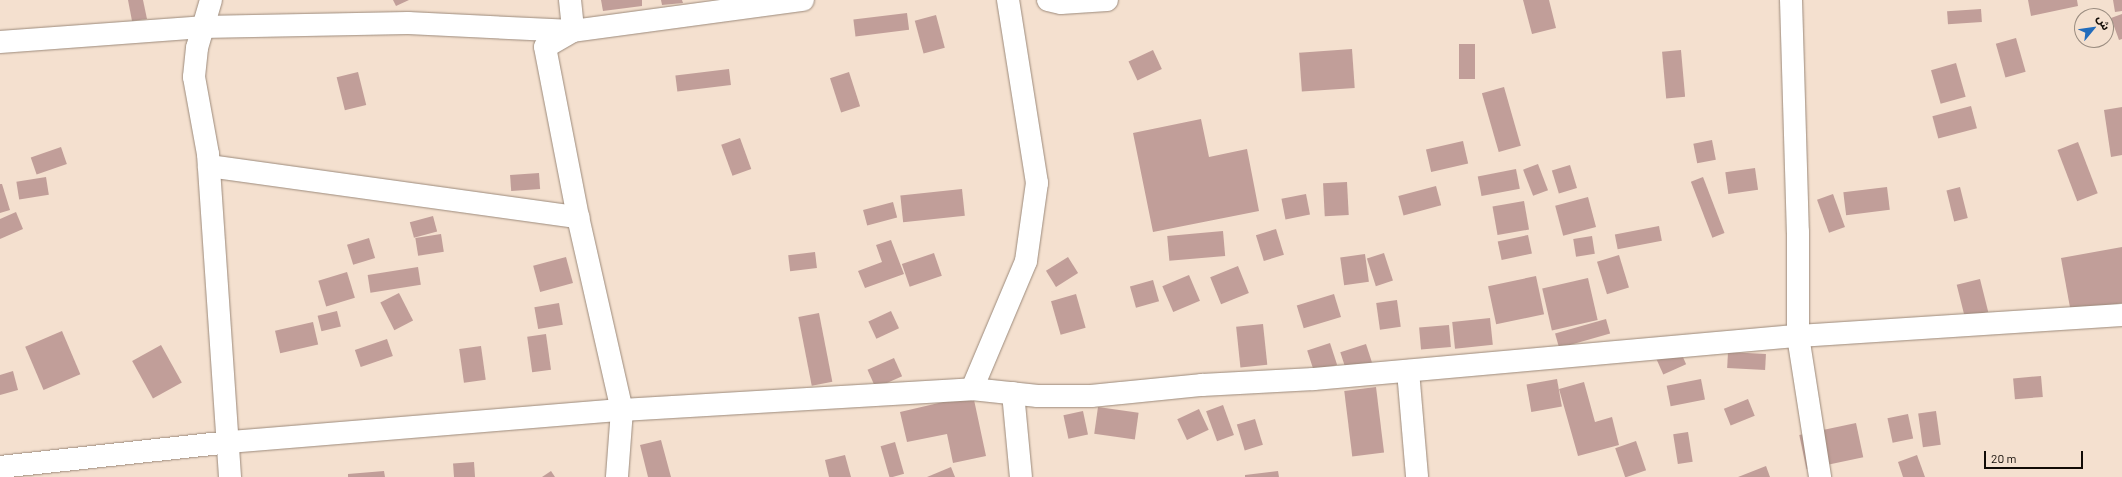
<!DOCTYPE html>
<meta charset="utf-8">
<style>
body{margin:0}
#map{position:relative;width:2122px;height:477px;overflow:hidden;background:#f4e0cf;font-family:Barlow,"Noto Sans Arabic",sans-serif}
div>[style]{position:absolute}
.building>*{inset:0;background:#c19e99;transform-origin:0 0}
.roads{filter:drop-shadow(0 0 1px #9c8a7b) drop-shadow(0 0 1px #9c8a7b)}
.minor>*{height:22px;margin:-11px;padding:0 11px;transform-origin:11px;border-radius:11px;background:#fff}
span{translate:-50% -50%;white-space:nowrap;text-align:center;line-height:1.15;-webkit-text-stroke:4px #f4e0cf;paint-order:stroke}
.north{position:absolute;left:2074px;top:8px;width:40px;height:40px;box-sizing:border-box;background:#f4e0cf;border:1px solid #998b7f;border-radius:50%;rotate:61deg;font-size:11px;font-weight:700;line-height:16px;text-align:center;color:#110b06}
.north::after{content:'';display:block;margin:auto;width:14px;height:18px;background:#226cbc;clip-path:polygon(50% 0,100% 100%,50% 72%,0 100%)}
.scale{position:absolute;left:1984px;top:451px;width:99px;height:18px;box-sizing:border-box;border:2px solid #110b06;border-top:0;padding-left:5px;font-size:12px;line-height:14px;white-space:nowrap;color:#110b06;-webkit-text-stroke:3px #f4e0cf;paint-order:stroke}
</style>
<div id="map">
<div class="building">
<div style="clip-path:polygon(128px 0,143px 0,147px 19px,132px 21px)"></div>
<div style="clip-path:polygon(393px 0,409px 0,396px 6px)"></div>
<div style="clip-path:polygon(601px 0,642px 0,642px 6px,603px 11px)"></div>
<div style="clip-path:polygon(661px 0,682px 0,683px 3px,662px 5px)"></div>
<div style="clip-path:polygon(1523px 0,1549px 0,1556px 28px,1532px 34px)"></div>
<div style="clip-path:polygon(2028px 0,2077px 0,2078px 6px,2031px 16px)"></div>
<div style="clip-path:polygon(2113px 0,2122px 0,2122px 11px,2115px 12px)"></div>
<div style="left:1981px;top:9px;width:13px;height:34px;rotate:86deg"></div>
<div style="left:907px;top:13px;width:17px;height:54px;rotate:83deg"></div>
<div style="clip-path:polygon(2122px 14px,2122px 39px,2119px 40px,2111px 18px)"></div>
<div style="left:936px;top:15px;width:34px;height:22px;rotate:75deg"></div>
<div style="left:2016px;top:38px;width:35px;height:21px;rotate:74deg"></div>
<div style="left:1459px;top:44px;width:16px;height:35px"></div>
<div style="left:1352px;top:49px;width:39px;height:53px;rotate:86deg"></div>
<div style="left:1153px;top:50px;width:21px;height:27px;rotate:65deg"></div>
<div style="left:1681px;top:50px;width:47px;height:19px;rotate:85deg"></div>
<div style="left:1956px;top:63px;width:35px;height:26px;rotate:74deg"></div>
<div style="left:729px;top:69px;width:16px;height:54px;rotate:83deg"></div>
<div style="left:358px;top:72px;width:34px;height:22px;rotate:76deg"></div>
<div style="left:849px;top:72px;width:36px;height:20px;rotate:72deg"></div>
<div style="left:1504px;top:87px;width:61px;height:23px;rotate:74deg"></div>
<div style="left:1971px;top:106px;width:23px;height:40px;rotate:75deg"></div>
<div style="clip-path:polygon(2122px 107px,2122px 155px,2111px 157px,2104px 110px)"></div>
<div style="clip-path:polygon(1201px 119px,1209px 157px,1247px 149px,1259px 211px,1153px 232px,1133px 133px)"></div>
<div style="left:740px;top:138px;width:33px;height:20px;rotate:70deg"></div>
<div style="left:1712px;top:140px;width:20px;height:19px;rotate:79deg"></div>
<div style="left:1463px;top:141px;width:23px;height:38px;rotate:77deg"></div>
<div style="left:2078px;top:142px;width:55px;height:22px;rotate:69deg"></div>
<div style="left:61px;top:147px;width:18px;height:32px;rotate:71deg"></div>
<div style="left:1538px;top:164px;width:28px;height:16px;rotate:69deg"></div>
<div style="left:1570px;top:165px;width:24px;height:19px;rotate:73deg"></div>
<div style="left:1755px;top:168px;width:22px;height:30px;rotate:82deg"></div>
<div style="left:1516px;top:169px;width:20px;height:39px;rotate:79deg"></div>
<div style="left:539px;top:173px;width:16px;height:29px;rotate:86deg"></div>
<div style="left:46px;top:177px;width:18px;height:30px;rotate:81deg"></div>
<div style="left:1703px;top:177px;width:60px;height:13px;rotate:69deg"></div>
<div style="left:1347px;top:182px;width:33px;height:24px;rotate:87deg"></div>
<div style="clip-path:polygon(0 184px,2px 184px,10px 210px,0 213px)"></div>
<div style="left:1436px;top:186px;width:20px;height:39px;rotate:75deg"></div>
<div style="left:1887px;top:187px;width:23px;height:44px;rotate:83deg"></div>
<div style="left:1960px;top:187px;width:32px;height:14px;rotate:76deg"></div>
<div style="left:962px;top:189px;width:27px;height:62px;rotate:84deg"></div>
<div style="left:1306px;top:194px;width:21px;height:25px;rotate:79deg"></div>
<div style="left:1833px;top:194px;width:35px;height:17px;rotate:70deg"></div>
<div style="left:1588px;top:197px;width:31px;height:34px;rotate:75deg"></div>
<div style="left:1524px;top:201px;width:29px;height:32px;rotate:80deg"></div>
<div style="left:893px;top:202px;width:16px;height:31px;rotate:75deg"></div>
<div style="clip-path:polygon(16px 212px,23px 229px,0 239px,0 219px)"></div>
<div style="left:433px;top:216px;width:16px;height:24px;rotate:75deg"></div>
<div style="left:1659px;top:226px;width:15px;height:45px;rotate:79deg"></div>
<div style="left:1276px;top:229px;width:27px;height:21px;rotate:73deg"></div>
<div style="left:1223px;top:231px;width:25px;height:56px;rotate:85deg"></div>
<div style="left:441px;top:234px;width:18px;height:26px;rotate:81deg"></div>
<div style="left:1528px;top:235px;width:19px;height:31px;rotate:78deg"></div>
<div style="left:1592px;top:236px;width:18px;height:19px;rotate:81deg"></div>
<div style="left:369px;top:238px;width:21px;height:23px;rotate:73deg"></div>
<div style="clip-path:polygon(891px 240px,904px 274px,865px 288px,858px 271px,882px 262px,876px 245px)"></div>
<div style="clip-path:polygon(2122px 247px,2122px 303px,2071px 313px,2061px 258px)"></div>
<div style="left:815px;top:252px;width:16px;height:27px;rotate:83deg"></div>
<div style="left:934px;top:253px;width:24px;height:34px;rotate:71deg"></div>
<div style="left:1384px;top:253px;width:29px;height:18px;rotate:72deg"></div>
<div style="left:1365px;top:254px;width:28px;height:25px;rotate:82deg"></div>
<div style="left:1619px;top:255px;width:34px;height:23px;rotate:73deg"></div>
<div style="left:566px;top:257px;width:27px;height:34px;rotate:75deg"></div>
<div style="left:1068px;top:257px;width:19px;height:26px;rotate:58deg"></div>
<div style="left:1238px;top:266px;width:29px;height:30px;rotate:68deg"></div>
<div style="left:418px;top:267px;width:18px;height:51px;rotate:81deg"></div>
<div style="left:347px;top:272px;width:27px;height:30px;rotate:73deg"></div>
<div style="left:1189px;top:275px;width:28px;height:29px;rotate:67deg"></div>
<div style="left:1536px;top:276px;width:39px;height:49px;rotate:78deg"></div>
<div style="left:1588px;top:278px;width:43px;height:47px;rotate:77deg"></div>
<div style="left:1980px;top:279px;width:34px;height:24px;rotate:76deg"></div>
<div style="left:1153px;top:280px;width:22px;height:24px;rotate:74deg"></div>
<div style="left:399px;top:293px;width:31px;height:21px;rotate:63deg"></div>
<div style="left:1076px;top:294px;width:35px;height:26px;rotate:74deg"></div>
<div style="left:1334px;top:294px;width:24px;height:39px;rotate:73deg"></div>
<div style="left:1397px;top:300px;width:27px;height:21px;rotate:82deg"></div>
<div style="left:559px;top:303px;width:22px;height:25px;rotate:80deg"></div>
<div style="left:337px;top:311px;width:16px;height:20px;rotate:76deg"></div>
<div style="left:891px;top:311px;width:19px;height:25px;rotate:65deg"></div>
<div style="left:819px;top:313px;width:70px;height:21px;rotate:79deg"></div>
<div style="left:1490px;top:318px;width:27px;height:38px;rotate:84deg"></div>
<div style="left:1606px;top:319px;width:15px;height:53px;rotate:74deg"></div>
<div style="left:313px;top:322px;width:23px;height:39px;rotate:77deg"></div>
<div style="left:1263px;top:324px;width:41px;height:27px;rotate:84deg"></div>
<div style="left:1449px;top:325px;width:22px;height:30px;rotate:85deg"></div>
<div style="left:62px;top:331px;width:47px;height:40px;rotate:67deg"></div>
<div style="left:546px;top:334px;width:36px;height:19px;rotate:82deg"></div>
<div style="left:387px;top:339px;width:18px;height:34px;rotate:71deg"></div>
<div style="left:1330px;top:343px;width:23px;height:24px;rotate:72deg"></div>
<div style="left:1366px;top:344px;width:32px;height:27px;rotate:72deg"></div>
<div style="left:161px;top:345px;width:43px;height:33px;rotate:61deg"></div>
<div style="left:481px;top:346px;width:34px;height:22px;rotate:82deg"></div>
<div style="left:1678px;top:346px;width:20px;height:25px;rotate:66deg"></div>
<div style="left:1728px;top:352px;width:38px;height:16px;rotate:3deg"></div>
<div style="left:894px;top:358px;width:20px;height:29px;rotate:66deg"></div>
<div style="clip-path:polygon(13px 371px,18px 390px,0 395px,0 375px)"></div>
<div style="left:2041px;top:376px;width:21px;height:28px;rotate:85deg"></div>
<div style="left:1557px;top:379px;width:28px;height:31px;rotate:80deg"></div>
<div style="left:1701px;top:379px;width:21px;height:35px;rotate:79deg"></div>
<div style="clip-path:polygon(1584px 382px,1595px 422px,1612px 417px,1619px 445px,1578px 456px,1559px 389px)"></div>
<div style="left:1376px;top:387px;width:66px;height:32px;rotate:83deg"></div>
<div style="clip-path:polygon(973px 395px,986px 456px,953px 463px,947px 434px,907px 442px,900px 412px)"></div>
<div style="left:1748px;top:399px;width:18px;height:26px;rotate:68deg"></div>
<div style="left:1223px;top:405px;width:32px;height:18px;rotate:70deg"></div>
<div style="left:1098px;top:407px;width:41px;height:27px;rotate:8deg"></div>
<div style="left:1199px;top:409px;width:23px;height:24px;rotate:65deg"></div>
<div style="left:1083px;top:411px;width:24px;height:20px;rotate:78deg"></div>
<div style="left:1936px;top:411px;width:34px;height:18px;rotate:82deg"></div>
<div style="left:1908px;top:414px;width:25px;height:21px;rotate:78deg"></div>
<div style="left:1255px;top:419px;width:27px;height:19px;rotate:73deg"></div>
<div style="left:1856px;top:423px;width:35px;height:58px;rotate:78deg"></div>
<div style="left:1688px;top:432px;width:30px;height:15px;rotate:81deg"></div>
<div style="clip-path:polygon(661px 440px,671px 477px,648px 477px,640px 445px)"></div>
<div style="left:1636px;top:441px;width:31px;height:22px;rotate:71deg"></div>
<div style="left:895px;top:442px;width:33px;height:15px;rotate:74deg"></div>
<div style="clip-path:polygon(845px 455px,851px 477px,829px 477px,825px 460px)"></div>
<div style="clip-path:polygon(1917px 455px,1925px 477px,1903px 477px,1898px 462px)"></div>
<div style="left:474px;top:462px;width:15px;height:21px;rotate:86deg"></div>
<div style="clip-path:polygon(1766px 466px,1770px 477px,1738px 477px)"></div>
<div style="clip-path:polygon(951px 467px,955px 477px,927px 477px)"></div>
<div style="clip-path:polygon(384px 471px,385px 477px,348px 477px,348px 474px)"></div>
<div style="clip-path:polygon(551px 471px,555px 477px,542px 477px)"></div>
<div style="clip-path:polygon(1278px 471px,1279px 477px,1245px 477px,1245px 475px)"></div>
</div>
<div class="roads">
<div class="minor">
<div style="left:211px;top:0;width:50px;rotate:106.3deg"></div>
<div style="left:197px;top:48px;width:29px;rotate:96deg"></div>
<div style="left:194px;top:77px;width:78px;rotate:79.7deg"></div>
<div style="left:208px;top:154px;width:324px;rotate:86.1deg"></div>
<div style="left:570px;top:0;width:31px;rotate:84deg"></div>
<div style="left:573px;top:31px;width:32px;rotate:150deg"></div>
<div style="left:545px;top:47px;width:173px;rotate:79deg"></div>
<div style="left:578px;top:217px;width:198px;rotate:77.2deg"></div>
<div style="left:622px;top:410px;width:67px;rotate:94.3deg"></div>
<div style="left:1048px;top:0;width:13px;rotate:13deg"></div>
<div style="left:1061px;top:3px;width:46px;rotate:-3.7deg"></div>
<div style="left:1791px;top:0;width:232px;rotate:88.3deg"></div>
<div style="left:1798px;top:232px;width:104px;rotate:90deg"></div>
<div style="left:1798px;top:336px;width:143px;rotate:81.1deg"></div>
<div style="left:0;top:42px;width:203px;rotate:-4.2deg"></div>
<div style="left:202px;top:27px;width:206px;rotate:-1.1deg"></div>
<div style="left:408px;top:23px;width:165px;rotate:2.8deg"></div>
<div style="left:573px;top:31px;width:232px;rotate:-7.7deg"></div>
<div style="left:209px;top:166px;width:373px;rotate:7.9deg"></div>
<div style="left:1408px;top:371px;width:106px;rotate:85.1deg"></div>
<div style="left:972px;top:389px;width:139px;rotate:-67.1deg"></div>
<div style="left:1026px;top:261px;width:79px;rotate:-82deg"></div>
<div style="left:1037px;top:183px;width:185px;rotate:-99deg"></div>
<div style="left:1013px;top:393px;width:84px;rotate:84.6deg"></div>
<div style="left:0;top:467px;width:231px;rotate:-6.2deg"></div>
<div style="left:230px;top:442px;width:393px;rotate:-4.7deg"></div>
<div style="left:622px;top:410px;width:351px;rotate:-3.4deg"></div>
<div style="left:972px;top:389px;width:66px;rotate:6.1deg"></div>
<div style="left:1038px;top:396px;width:53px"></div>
<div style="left:1091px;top:396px;width:112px;rotate:-5.7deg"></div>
<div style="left:1202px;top:385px;width:112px;rotate:-3.1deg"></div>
<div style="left:1314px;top:379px;width:486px;rotate:-5.1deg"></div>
<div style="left:1798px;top:336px;width:325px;rotate:-3.7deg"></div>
</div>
</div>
<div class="north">ش</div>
<div class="scale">20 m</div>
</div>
